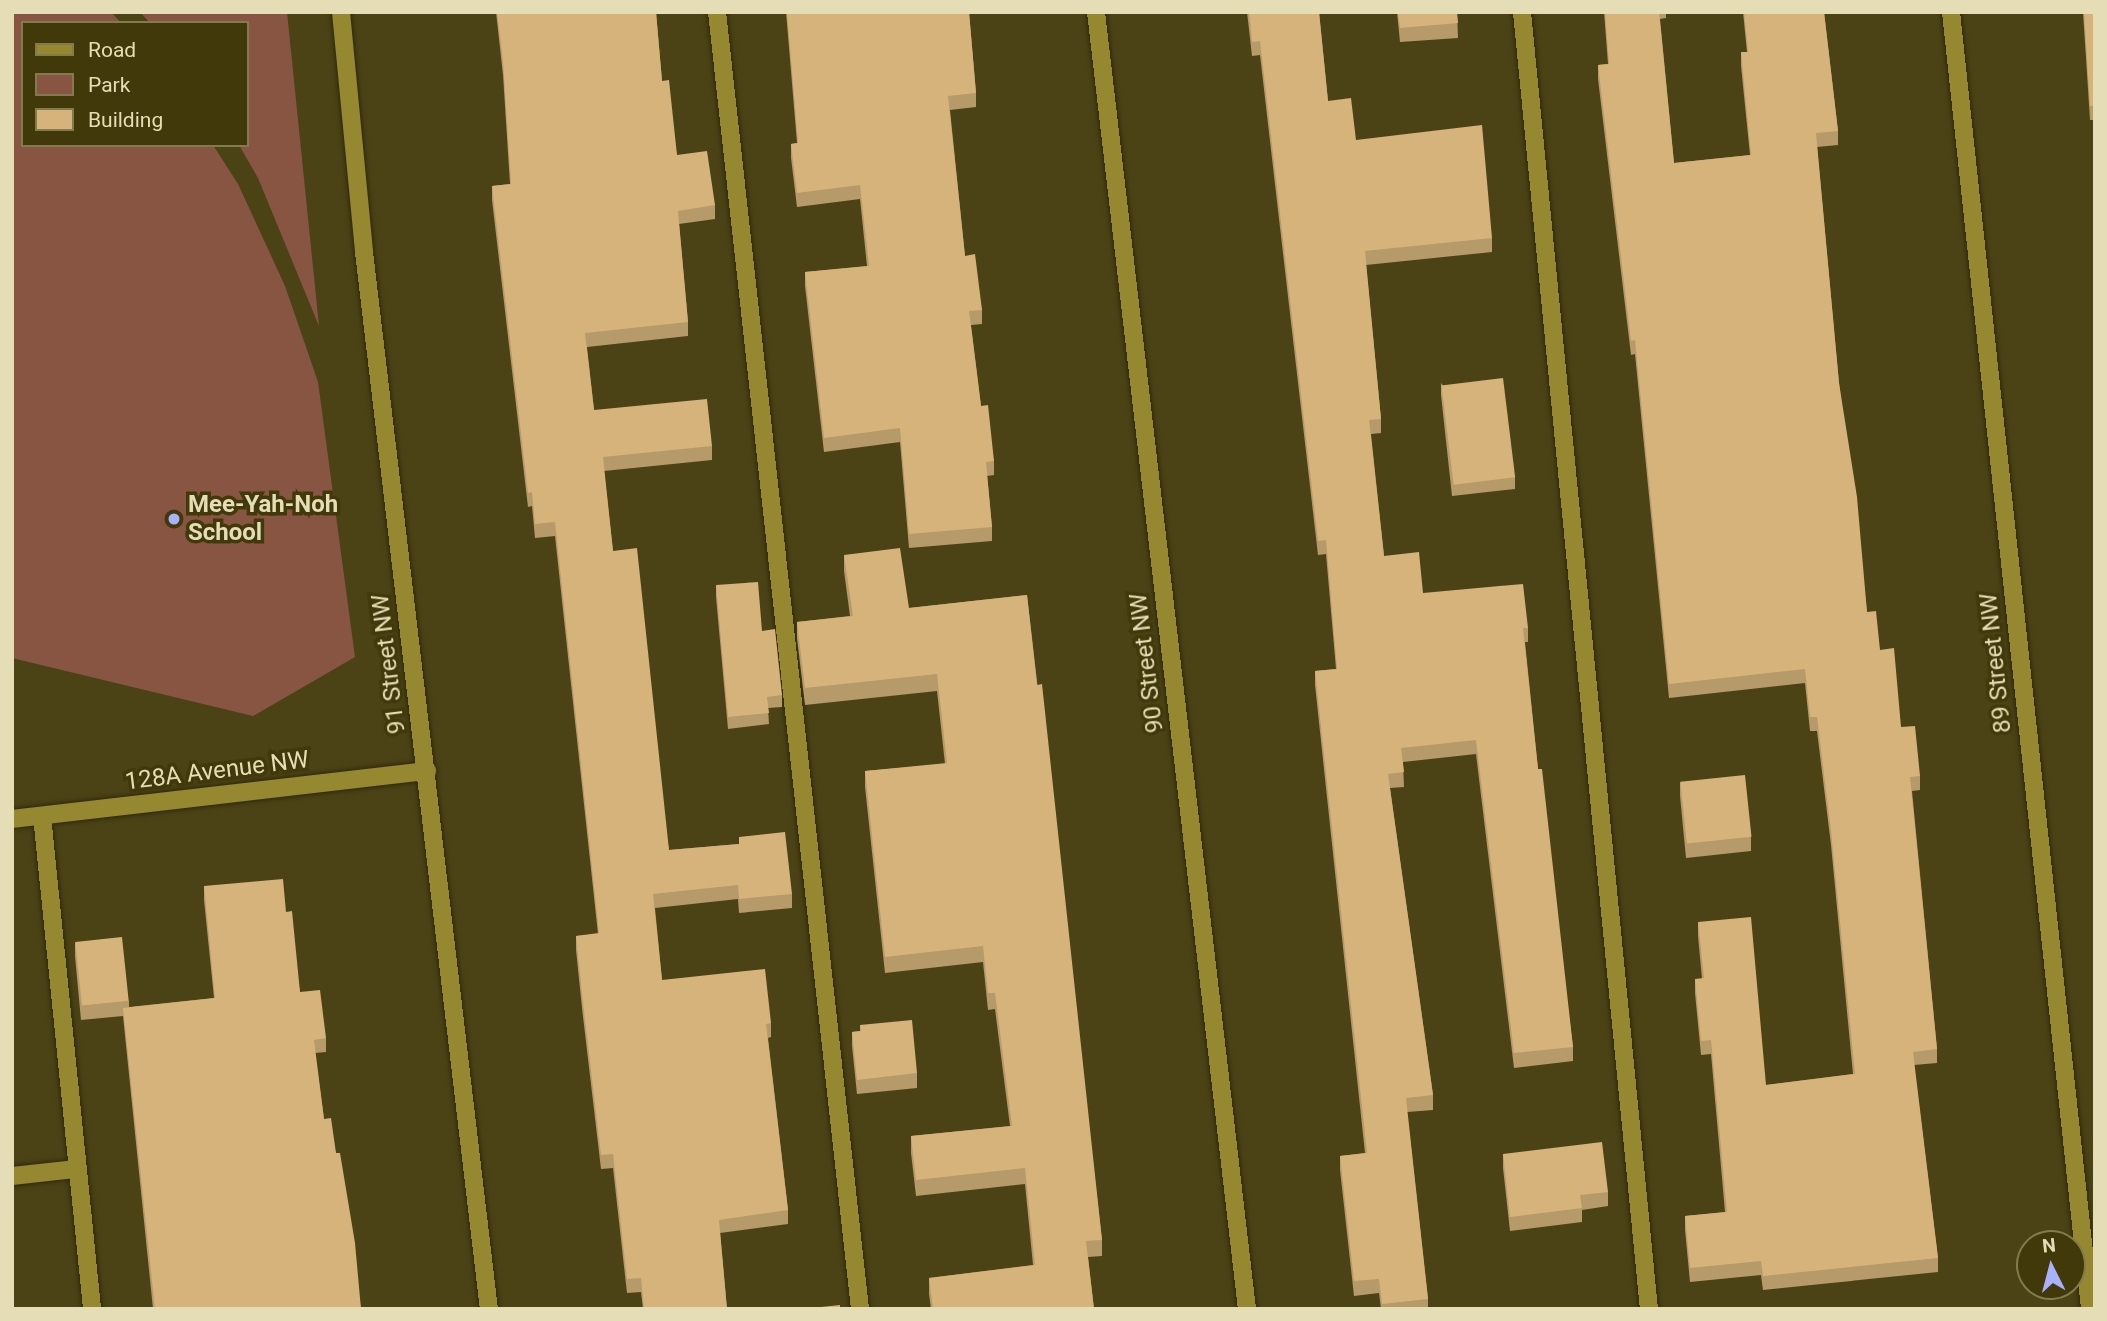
<!DOCTYPE html>
<style>
body{margin:0}
#map{position:relative;width:2107px;height:1321px;overflow:hidden;background:#4b4316;font-family:Roboto,sans-serif}
div>[style]{position:absolute}
.green>*{inset:0;background:#895543}
.roads{filter:drop-shadow(0 0 2px #2f2a0f) drop-shadow(0 0 2px #2f2a0f)}
.minor>*{height:18px;margin:-9px;padding:0 9px;transform-origin:9px;border-radius:9px;background:#968731}
.wall>*{inset:0;background:#b79a69}
.building>*{inset:0;background:#d5b37a;transform-origin:0 0}
.dots>*{width:19px;height:19px;translate:-50% -50%;box-sizing:border-box;border:4px solid #41390a;border-radius:50%}
span{translate:-50% -50%;white-space:nowrap;text-align:center;line-height:1.15;-webkit-text-stroke:7px #41390a;paint-order:stroke}
.poi-label{font-size:24px;color:#e4ddb5;font-weight:700}
.left{translate:0 -50%;text-align:left}
.street-label{font-size:24px;color:#e4ddb5}
.frame{position:absolute;inset:0;border:14px solid #e4ddb5;pointer-events:none}
.legend{position:absolute;left:21px;top:21px;width:228px;height:126px;box-sizing:border-box;background:#41390a;border:2px solid #827b4e;margin:0;padding:9px 12px;list-style:none;font-size:21px;color:#e4ddb5}
.legend li{display:flex;align-items:center;gap:14px;height:35px}
.legend b{width:35px;border:2px solid #827b4e}
.north{position:absolute;left:2016px;top:1230px;width:70px;height:70px;box-sizing:border-box;background:#41390a;border:2px solid #827b4e;border-radius:50%;rotate:354deg;font-size:19px;font-weight:700;line-height:28px;text-align:center;color:#e4ddb5}
.north::after{content:'';display:block;margin:auto;width:24px;height:32px;background:#a9b0fc;clip-path:polygon(50% 0,100% 100%,50% 72%,0 100%)}
</style>
<div id="map">
<div class="green">
<div style="clip-path:polygon(12px 12px,111px 12px,121px 23px,23px 23px,23px 145px,213px 145px,238px 184px,285px 286px,318px 382px,355px 657px,253px 716px,12px 658px)"></div>
<div style="clip-path:polygon(140px 12px,287px 12px,319px 326px,258px 178px,239px 145px,247px 145px,247px 23px,150px 23px)"></div>
</div>
<div class="roads">
<div class="minor">
<div style="left:341px;top:12px;width:241px;rotate:84.5deg"></div>
<div style="left:364px;top:252px;width:1064px;rotate:83.26deg"></div>
<div style="left:717px;top:12px;width:1305px;rotate:83.71deg"></div>
<div style="left:1096px;top:12px;width:1306px;rotate:83.36deg"></div>
<div style="left:1522px;top:12px;width:1303px;rotate:84.41deg"></div>
<div style="left:1951px;top:12px;width:1304px;rotate:83.88deg"></div>
<div style="left:42px;top:816px;width:496px;rotate:84.2deg"></div>
<div style="left:12px;top:819px;width:418px;rotate:-6.6deg"></div>
<div style="left:12px;top:1176px;width:63px;rotate:-6.3deg"></div>
</div>
</div>
<div class="wall">
<div style="clip-path:polygon(496px 12px,656px 12px,662px 81px,677px 155px,715px 205px,715px 219px,679px 224px,688px 322px,688px 336px,587px 347px,594px 410px,712px 446px,712px 460px,604px 471px,613px 551px,669px 850px,739px 844px,739px 837px,792px 894px,792px 908px,739px 913px,738px 899px,655px 908px,662px 980px,771px 1023px,771px 1037px,768px 1038px,788px 1210px,788px 1224px,720px 1233px,727px 1309px,643px 1309px,641px 1292px,627px 1293px,613px 1168px,601px 1169px,582px 1008px,576px 950px,576px 936px,598px 934px,555px 536px,535px 538px,532px 506px,528px 507px,492px 200px,492px 186px,510px 184px,503px 75px)"></div>
<div style="clip-path:polygon(786px 12px,969px 12px,976px 93px,976px 107px,950px 110px,965px 256px,982px 310px,982px 324px,971px 325px,981px 406px,994px 461px,994px 475px,987px 476px,992px 527px,992px 541px,909px 548px,900px 442px,824px 452px,805px 286px,805px 272px,867px 266px,860px 199px,797px 207px,791px 158px,791px 144px,797px 143px)"></div>
<div style="clip-path:polygon(1247px 12px,1319px 12px,1328px 101px,1356px 140px,1492px 238px,1492px 252px,1366px 265px,1381px 419px,1381px 433px,1371px 434px,1384px 556px,1423px 593px,1528px 628px,1528px 642px,1525px 642px,1538px 769px,1573px 1047px,1573px 1061px,1514px 1068px,1476px 754px,1403px 762px,1404px 787px,1390px 788px,1433px 1095px,1433px 1110px,1407px 1112px,1428px 1299px,1428px 1309px,1381px 1309px,1379px 1293px,1354px 1296px,1340px 1170px,1340px 1156px,1365px 1153px,1315px 685px,1315px 671px,1336px 669px,1326px 554px,1318px 555px,1260px 55px,1252px 56px)"></div>
<div style="clip-path:polygon(1397px 12px,1457px 12px,1458px 38px,1400px 42px)"></div>
<div style="clip-path:polygon(1604px 12px,1666px 12px,1666px 18px,1660px 19px,1674px 163px,1750px 155px,1741px 66px,1741px 52px,1747px 52px,1743px 12px,1824px 12px,1838px 131px,1838px 145px,1817px 147px,1839px 383px,1867px 612px,1880px 650px,1901px 727px,1920px 776px,1920px 790px,1912px 791px,1937px 1049px,1937px 1063px,1914px 1065px,1938px 1258px,1938px 1272px,1763px 1290px,1761px 1275px,1690px 1282px,1685px 1230px,1685px 1216px,1725px 1212px,1711px 1054px,1701px 1055px,1695px 993px,1695px 979px,1702px 979px,1698px 936px,1698px 922px,1766px 1085px,1853px 1074px,1831px 845px,1817px 731px,1810px 731px,1805px 683px,1669px 698px,1635px 354px,1631px 355px,1598px 79px,1598px 65px,1608px 64px)"></div>
<div style="clip-path:polygon(2083px 12px,2095px 12px,2095px 120px,2090px 120px)"></div>
<div style="clip-path:polygon(1441px 383px,1515px 477px,1515px 489px,1452px 496px,1441px 395px)"></div>
<div style="clip-path:polygon(844px 555px,909px 608px,1027px 595px,1102px 1240px,1102px 1256px,1088px 1257px,1094px 1309px,931px 1309px,929px 1294px,929px 1278px,1033px 1265px,1025px 1184px,916px 1196px,911px 1153px,911px 1136px,1010px 1126px,995px 1009px,988px 1010px,983px 962px,885px 973px,865px 787px,865px 771px,945px 764px,937px 691px,805px 705px,797px 638px,797px 622px,850px 616px,844px 571px)"></div>
<div style="clip-path:polygon(716px 585px,762px 631px,782px 695px,782px 707px,768px 708px,769px 724px,728px 729px,716px 597px)"></div>
<div style="clip-path:polygon(1680px 782px,1751px 837px,1751px 851px,1686px 858px,1680px 796px)"></div>
<div style="clip-path:polygon(204px 886px,286px 912px,300px 992px,326px 1038px,326px 1052px,315px 1053px,324px 1119px,336px 1153px,361px 1309px,153px 1309px,123px 1016px,81px 1020px,75px 956px,75px 942px,129px 1001px,129px 1007px,214px 998px,204px 900px)"></div>
<div style="clip-path:polygon(860px 1025px,917px 1073px,917px 1088px,857px 1094px,852px 1046px,852px 1032px,860px 1031px)"></div>
<div style="clip-path:polygon(1503px 1154px,1608px 1192px,1608px 1206px,1582px 1210px,1582px 1222px,1510px 1231px,1503px 1168px)"></div>
</div>
<div class="building">
<div style="clip-path:polygon(497px 12px,656px 12px,662px 81px,669px 80px,677px 155px,707px 151px,715px 205px,678px 211px,688px 322px,585px 333px,594px 410px,707px 399px,712px 446px,603px 457px,613px 551px,637px 548px,669px 850px,739px 844px,739px 837px,785px 832px,792px 894px,739px 899px,738px 885px,653px 894px,662px 980px,765px 969px,771px 1023px,766px 1024px,788px 1210px,719px 1220px,727px 1309px,644px 1309px,641px 1278px,627px 1279px,613px 1154px,601px 1155px,582px 994px,576px 936px,599px 933px,555px 522px,535px 524px,532px 492px,528px 493px,492px 186px,511px 184px,503px 61px)"></div>
<div style="clip-path:polygon(787px 12px,969px 12px,976px 93px,948px 96px,965px 256px,975px 254px,982px 310px,969px 311px,981px 406px,988px 405px,994px 461px,986px 462px,992px 527px,909px 534px,900px 428px,824px 438px,805px 272px,869px 266px,860px 185px,797px 193px,791px 144px,798px 143px)"></div>
<div style="clip-path:polygon(1249px 12px,1319px 12px,1328px 101px,1351px 98px,1356px 140px,1482px 125px,1492px 238px,1365px 251px,1381px 419px,1369px 420px,1384px 556px,1419px 552px,1423px 593px,1523px 584px,1528px 628px,1523px 628px,1538px 769px,1542px 769px,1573px 1047px,1514px 1053px,1476px 740px,1401px 748px,1404px 772px,1388px 774px,1433px 1095px,1406px 1098px,1428px 1299px,1382px 1304px,1379px 1279px,1354px 1281px,1340px 1156px,1367px 1153px,1315px 671px,1337px 669px,1326px 540px,1318px 541px,1260px 41px,1252px 42px)"></div>
<div style="clip-path:polygon(1398px 12px,1457px 12px,1458px 23px,1400px 28px)"></div>
<div style="clip-path:polygon(1605px 12px,1659px 12px,1674px 163px,1751px 155px,1741px 52px,1748px 52px,1744px 12px,1824px 12px,1838px 131px,1816px 133px,1839px 383px,1857px 497px,1867px 612px,1876px 611px,1880px 650px,1894px 648px,1901px 727px,1915px 726px,1920px 776px,1910px 777px,1937px 1049px,1913px 1052px,1938px 1258px,1763px 1276px,1761px 1261px,1690px 1268px,1685px 1216px,1727px 1212px,1711px 1040px,1701px 1041px,1695px 979px,1704px 978px,1698px 922px,1751px 917px,1766px 1085px,1855px 1074px,1831px 831px,1817px 717px,1810px 717px,1805px 669px,1669px 684px,1635px 340px,1631px 341px,1598px 65px,1609px 64px)"></div>
<div style="clip-path:polygon(2084px 12px,2095px 12px,2095px 106px,2090px 106px)"></div>
<div style="left:1503px;top:378px;width:100px;height:62px;rotate:83deg"></div>
<div style="clip-path:polygon(900px 548px,909px 608px,1027px 595px,1037px 685px,1042px 684px,1102px 1240px,1086px 1241px,1094px 1309px,933px 1309px,929px 1278px,1035px 1265px,1025px 1168px,916px 1180px,911px 1136px,1012px 1126px,995px 993px,988px 993px,983px 946px,885px 957px,865px 771px,947px 763px,937px 674px,805px 688px,797px 622px,853px 616px,844px 555px)"></div>
<div style="clip-path:polygon(758px 582px,762px 631px,775px 629px,782px 695px,767px 697px,769px 713px,728px 717px,716px 585px)"></div>
<div style="left:1745px;top:775px;width:62px;height:65px;rotate:84deg"></div>
<div style="clip-path:polygon(283px 879px,286px 912px,292px 911px,300px 992px,320px 990px,326px 1038px,314px 1040px,324px 1119px,331px 1118px,336px 1153px,340px 1153px,355px 1243px,361px 1309px,155px 1309px,123px 1008px,215px 998px,204px 886px)"></div>
<div style="left:122px;top:937px;width:64px;height:47px;rotate:84deg"></div>
<div style="clip-path:polygon(912px 1020px,917px 1073px,857px 1080px,852px 1032px,861px 1031px,860px 1025px)"></div>
<div style="clip-path:polygon(1602px 1142px,1608px 1192px,1580px 1195px,1582px 1208px,1510px 1217px,1503px 1154px)"></div>
<div style="clip-path:polygon(840px 1305px,840px 1309px,802px 1309px)"></div>
</div>
<div class="dots">
<div style="left:174px;top:519px;background:#a9b0fc"></div>
</div>
<div class="poi-label">
<span class="left" style="left:188px;top:519px">Mee-Yah-Noh<br>School</span>
</div>
<div class="street-label">
<span style="left:1147px;top:663px;rotate:-97deg">90 Street NW</span>
<span style="left:1996px;top:663px;rotate:-96deg">89 Street NW</span>
<span style="left:389px;top:664px;rotate:-97deg">91 Street NW</span>
<span style="left:217px;top:771px;rotate:-7deg">128A Avenue NW</span>
</div>
<div class="frame"></div>
<ul class="legend">
<li><b style="height:9px;background:#968731"></b>Road</li>
<li><b style="height:19px;background:#895543"></b>Park</li>
<li><b style="height:19px;background:#d5b37a"></b>Building</li>
</ul>
<div class="north">N</div>
</div>
